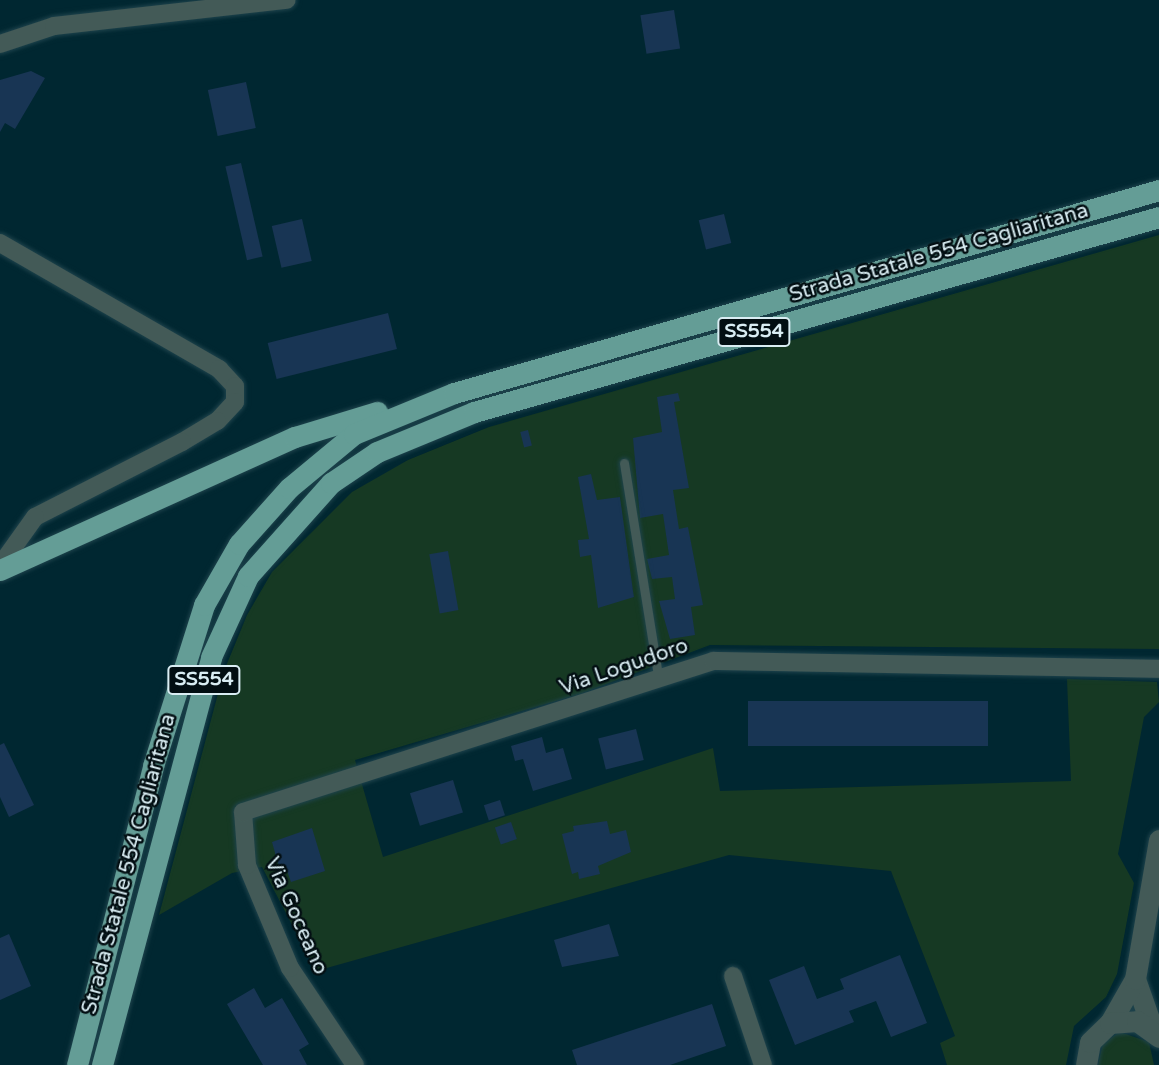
<!DOCTYPE html>
<style>
body{margin:0}
#map{position:relative;width:1159px;height:1065px;overflow:hidden;background:#002731;font-family:"Varela Round",sans-serif}
div>[style]{position:absolute}
.green>*{inset:0;background:#163923}
.building>*{inset:0;background:#183554;transform-origin:0 0}
.roads{filter:drop-shadow(0 0 2px #1e434c) drop-shadow(0 0 2px #1e434c)}
.service>*{height:9px;margin:-4.5px;padding:0 4.5px;transform-origin:4.5px;border-radius:4.5px;background:#435a57}
.minor>*{height:18px;margin:-9px;padding:0 9px;transform-origin:9px;border-radius:9px;background:#435a57}
.tertiary>*{height:21px;margin:-10.5px;padding:0 10.5px;transform-origin:10.5px;border-radius:10.5px;background:#435a57}
.trunk>*{height:21px;margin:-10.5px;padding:0 10.5px;transform-origin:10.5px;border-radius:10.5px;background:#649d96}
span{translate:-50% -50%;white-space:nowrap;text-align:center;line-height:1.15;-webkit-text-stroke:5px #020e12;paint-order:stroke}
.shield-label span{padding:2px 5px;background:#020e12;border:2px solid;border-radius:5px;-webkit-text-stroke-width:0}
.shield-label{font-size:19px;color:#d9edf3;font-weight:700}
.street-label{font-size:21px;color:#d9edf3}
</style>
<div id="map">
<div class="green">
<div style="clip-path:polygon(1159px 235px,1159px 649px,710px 645px,580px 694px,355px 760px,383px 857px,713px 748px,720px 791px,1071px 781px,1067px 679px,1157px 682px,1159px 702px,1144px 717px,1118px 854px,1134px 883px,1117px 974px,1106px 997px,1074px 1026px,1066px 1065px,947px 1065px,940px 1043px,955px 1036px,891px 871px,729px 855px,316px 971px,262px 867px,232px 873px,159px 915px,224px 671px,247px 615px,272px 572px,352px 492px,408px 460px,489px 427px)"></div>
<div style="clip-path:polygon(1120px 1032px,1149px 1042px,1154px 1065px,1098px 1065px,1103px 1043px)"></div>
</div>
<div class="building">
<div style="left:674px;top:10px;width:39px;height:34px;rotate:81deg"></div>
<div style="clip-path:polygon(31px 71px,45px 78px,15px 129px,5px 123px,0 132px,0 80px)"></div>
<div style="left:246px;top:82px;width:47px;height:39px;rotate:78deg"></div>
<div style="left:241px;top:163px;width:96px;height:16px;rotate:77deg"></div>
<div style="left:724px;top:214px;width:30px;height:26px;rotate:76deg"></div>
<div style="left:302px;top:219px;width:43px;height:31px;rotate:77deg"></div>
<div style="left:388px;top:313px;width:37px;height:124px;rotate:76deg"></div>
<div style="clip-path:polygon(678px 393px,680px 401px,674px 402px,689px 488px,673px 490px,679px 529px,688px 527px,703px 605px,691px 607px,695px 635px,670px 639px,659px 601px,675px 599px,672px 577px,652px 579px,647px 559px,669px 555px,663px 514px,640px 518px,633px 438px,662px 432px,657px 397px)"></div>
<div style="left:528px;top:430px;width:16px;height:8px;rotate:76deg"></div>
<div style="clip-path:polygon(591px 474px,597px 500px,620px 497px,633px 591px,634px 597px,598px 608px,591px 555px,580px 557px,578px 540px,589px 539px,578px 477px)"></div>
<div style="left:448px;top:551px;width:60px;height:19px;rotate:80deg"></div>
<div style="left:988px;top:701px;width:45px;height:240px;rotate:90deg"></div>
<div style="left:636px;top:729px;width:32px;height:39px;rotate:76deg"></div>
<div style="clip-path:polygon(542px 737px,546px 753px,563px 748px,572px 779px,533px 791px,523px 759px,515px 761px,511px 746px)"></div>
<div style="clip-path:polygon(4px 743px,34px 805px,9px 817px,0 797px,0 745px)"></div>
<div style="left:453px;top:780px;width:34px;height:45px;rotate:73deg"></div>
<div style="left:500px;top:800px;width:16px;height:17px;rotate:72deg"></div>
<div style="clip-path:polygon(607px 821px,610px 834px,626px 830px,631px 852px,598px 866px,600px 874px,579px 879px,578px 872px,572px 874px,562px 834px,574px 831px,573px 826px)"></div>
<div style="left:511px;top:822px;width:18px;height:17px;rotate:71deg"></div>
<div style="clip-path:polygon(312px 828px,325px 871px,291px 882px,287px 871px,281px 874px,272px 842px)"></div>
<div style="clip-path:polygon(609px 924px,619px 956px,562px 967px,554px 940px)"></div>
<div style="clip-path:polygon(9px 934px,31px 986px,0 1000px,0 938px)"></div>
<div style="clip-path:polygon(900px 955px,927px 1023px,891px 1037px,876px 1001px,849px 1011px,854px 1022px,795px 1045px,769px 980px,804px 966px,817px 999px,844px 989px,840px 979px)"></div>
<div style="clip-path:polygon(254px 988px,265px 1008px,282px 998px,309px 1044px,299px 1050px,307px 1065px,263px 1065px,227px 1004px)"></div>
<div style="clip-path:polygon(712px 1004px,726px 1046px,670px 1065px,577px 1065px,572px 1050px)"></div>
</div>
<div class="roads">
<div class="service">
<div style="left:624px;top:463px;width:216px;rotate:80.9deg"></div>
</div>
<div class="minor">
<div style="left:0;top:44px;width:57px;rotate:-18.4deg"></div>
<div style="left:54px;top:26px;width:234px;rotate:-6.4deg"></div>
<div style="left:0;top:243px;width:253px;rotate:29.9deg"></div>
<div style="left:219px;top:369px;width:23px;rotate:47deg"></div>
<div style="left:235px;top:386px;width:16px;rotate:90deg"></div>
<div style="left:235px;top:402px;width:26px;rotate:133deg"></div>
<div style="left:217px;top:421px;width:41px;rotate:149deg"></div>
<div style="left:182px;top:442px;width:165px;rotate:153deg"></div>
<div style="left:35px;top:517px;width:60px;rotate:125.5deg"></div>
<div style="left:733px;top:976px;width:94px;rotate:71.4deg"></div>
<div style="left:355px;top:1065px;width:117px;rotate:-123.8deg"></div>
<div style="left:290px;top:968px;width:112px;rotate:-112.7deg"></div>
<div style="left:247px;top:865px;width:53px;rotate:-94.3deg"></div>
<div style="left:243px;top:812px;width:494px;rotate:-17.8deg"></div>
<div style="left:713px;top:661px;width:446px;rotate:1deg"></div>
</div>
<div class="tertiary">
<div style="left:1135px;top:979px;width:54px;rotate:70.6deg"></div>
<div style="left:1110px;top:1023px;width:51px;rotate:-60.4deg"></div>
<div style="left:1135px;top:979px;width:141px;rotate:-80.2deg"></div>
<div style="left:1086px;top:1065px;width:23px;rotate:-80deg"></div>
<div style="left:1090px;top:1042px;width:28px;rotate:-44deg"></div>
<div style="left:1110px;top:1023px;width:27px;rotate:-4deg"></div>
<div style="left:1137px;top:1021px;width:27px;rotate:36deg"></div>
</div>
<div class="trunk">
<div style="left:0;top:570px;width:324px;rotate:-24.3deg"></div>
<div style="left:295px;top:437px;width:86px;rotate:-17deg"></div>
<div style="left:77px;top:1065px;width:309px;rotate:-75.7deg"></div>
<div style="left:153px;top:766px;width:169px;rotate:-72.4deg"></div>
<div style="left:204px;top:605px;width:70px;rotate:-60.2deg"></div>
<div style="left:239px;top:544px;width:75px;rotate:-48.2deg"></div>
<div style="left:289px;top:488px;width:85px;rotate:-39.7deg"></div>
<div style="left:354px;top:434px;width:108px;rotate:-22.3deg"></div>
<div style="left:454px;top:393px;width:734px;rotate:-16.06deg"></div>
<div style="left:102px;top:1065px;width:422px;rotate:-75deg"></div>
<div style="left:211px;top:657px;width:89px;rotate:-65.4deg"></div>
<div style="left:248px;top:576px;width:125px;rotate:-48.3deg"></div>
<div style="left:331px;top:483px;width:55px;rotate:-34deg"></div>
<div style="left:377px;top:452px;width:105px;rotate:-22.4deg"></div>
<div style="left:474px;top:412px;width:712px;rotate:-15.89deg"></div>
</div>
</div>
<div class="shield-label">
<span style="left:754px;top:332px">SS554</span>
<span style="left:204px;top:680px">SS554</span>
</div>
<div class="street-label">
<span style="left:939px;top:253px;rotate:-16deg">Strada Statale 554 Cagliaritana</span>
<span style="left:624px;top:667px;rotate:-19deg">Via Logudoro</span>
<span style="left:129px;top:864px;rotate:-75deg">Strada Statale 554 Cagliaritana</span>
<span style="left:296px;top:916px;rotate:66deg">Via Goceano</span>
</div>
</div>
